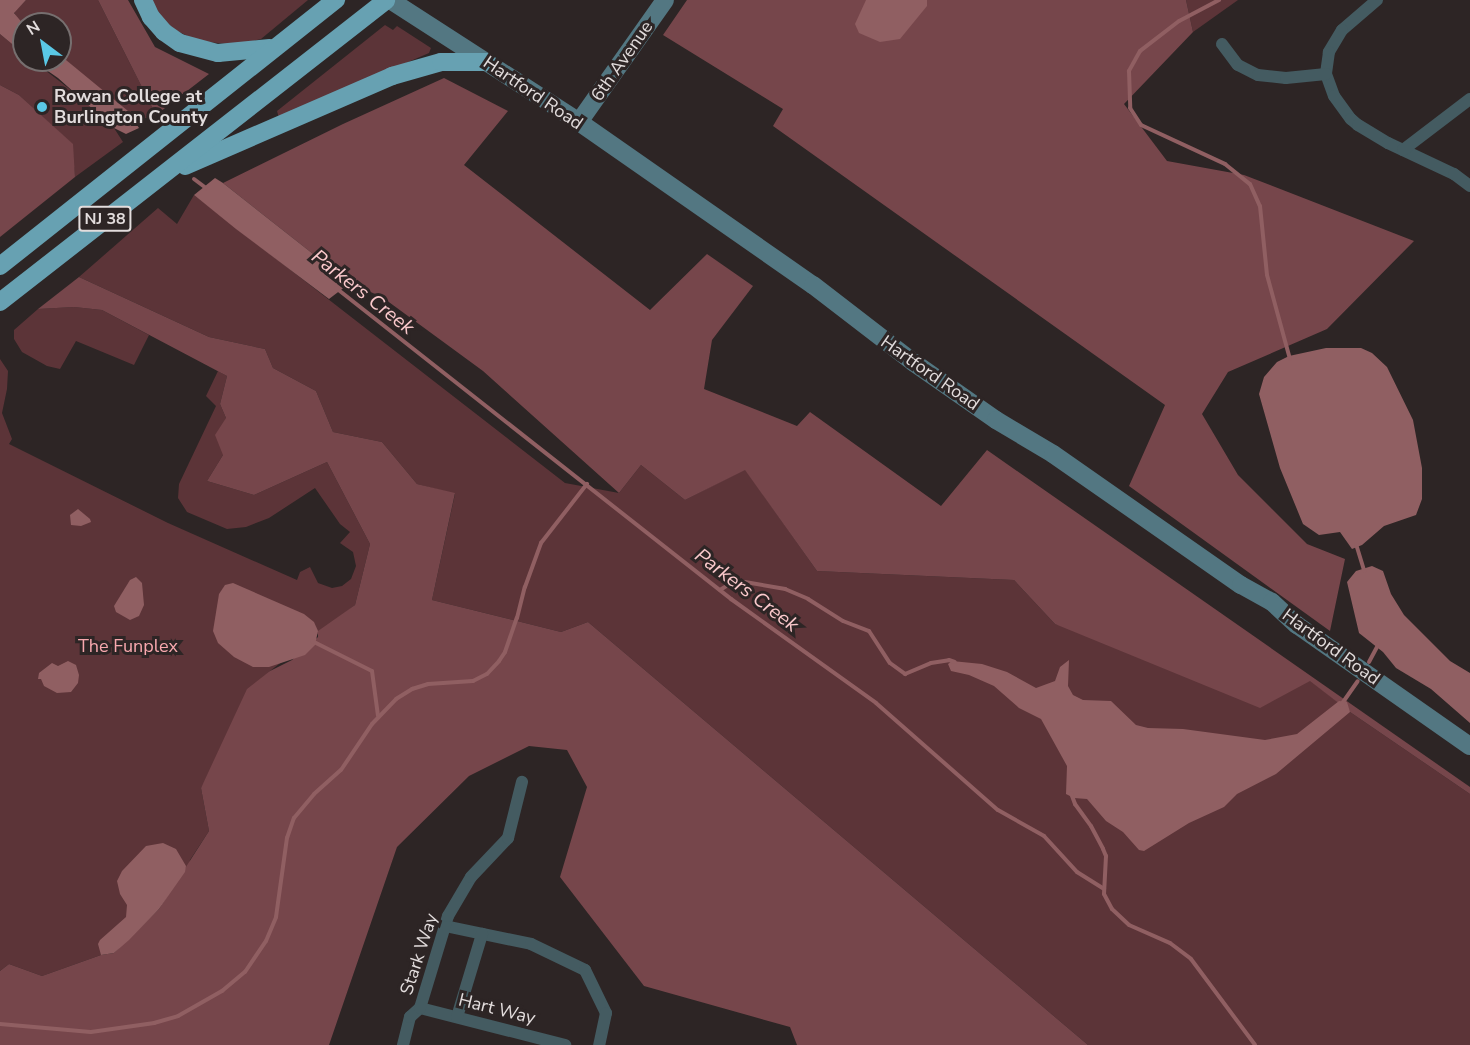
<!DOCTYPE html>
<style>
body{margin:0}
#map{position:relative;width:1470px;height:1045px;overflow:hidden;background:#2d2525;font-family:"Nunito Sans",sans-serif}
div>[style]{position:absolute}
.green>*{inset:0;background:#5c3438}
.forest>*{inset:0;background:#76464b}
.water>*{inset:0;background:#905f62}
.stream>*{height:4px;margin:-2px;padding:0 2px;transform-origin:2px;border-radius:2px;background:#905f62}
.street>*{height:12px;margin:-6px;padding:0 6px;transform-origin:6px;border-radius:6px;background:#445b61}
.secondary>*{height:18px;margin:-9px;padding:0 9px;transform-origin:9px;border-radius:9px;background:#537782}
.highway>*{height:18px;margin:-9px;padding:0 9px;transform-origin:9px;border-radius:9px;background:#67a1b2}
.dots>*{width:16px;height:16px;translate:-50% -50%;box-sizing:border-box;border:3px solid #2d2525;border-radius:50%}
span{translate:-50% -50%;white-space:nowrap;text-align:center;line-height:1.15;-webkit-text-stroke:6px #2d2525;paint-order:stroke}
.shield-label span{padding:2px 4px;background:#2d2525;border:2px solid;border-radius:4px;-webkit-text-stroke-width:0}
.shield-label{font-size:16px;color:#e3dddd;font-weight:700}
.street-label{font-size:18px;color:#e3dddd}
.poi-label{font-size:18px;color:#e3dddd;font-weight:700}
.left{translate:0 -50%;text-align:left}
.park-label{font-size:18px;color:#f8a8ae}
.water-label{font-size:20px;color:#fbc9cc;font-style:italic}
.north{position:absolute;left:12px;top:12px;width:60px;height:60px;box-sizing:border-box;background:#2d2525;border:2px solid #766f6f;border-radius:50%;rotate:328deg;font-size:16px;font-weight:700;line-height:24px;text-align:center;color:#e3dddd}
.north::after{content:'';display:block;margin:auto;width:21px;height:27px;background:#5ac8e5;clip-path:polygon(50% 0,100% 100%,50% 72%,0 100%)}
</style>
<div id="map">
<div class="green">
<div style="clip-path:polygon(26px 0,98px 0,156px 115px,136px 121px,60px 55px,60px 24px,24px 25px,18px 20px,14px 12px)"></div>
<div style="clip-path:polygon(151px 0,308px 0,261px 39px,238px 45px,198px 41px,175px 30px,163px 19px)"></div>
<div style="clip-path:polygon(1186px 0,1238px 0,1193px 32px)"></div>
<div style="clip-path:polygon(385px 25px,393px 30px,397px 26px,431px 48px,429px 53px,279px 118px,277px 111px)"></div>
<div style="clip-path:polygon(0 34px,24px 54px,24px 60px,32px 60px,76px 94px,114px 128px,123px 142px,75px 177px,72px 144px,19px 95px,0 85px)"></div>
<div style="clip-path:polygon(194px 195px,565px 483px,619px 493px,641px 465px,685px 500px,745px 469px,817px 571px,1014px 580px,1055px 624px,1310px 680px,1350px 712px,1470px 794px,1470px 1045px,1088px 1045px,588px 622px,561px 632px,432px 600px,455px 494px,417px 484px,382px 442px,333px 432px,316px 391px,273px 368px,265px 349px,209px 337px,79px 277px,158px 208px,177px 224px)"></div>
<div style="clip-path:polygon(74px 307px,102px 310px,149px 335px,134px 365px,76px 341px,60px 369px,47px 366px,22px 352px,14px 339px,14px 330px,38px 309px)"></div>
<div style="clip-path:polygon(0 359px,8px 371px,7px 389px,2px 413px,12px 439px,9px 444px,168px 523px,297px 580px,300px 572px,310px 567px,318px 583px,332px 588px,342px 586px,351px 579px,356px 566px,353px 552px,340px 543px,350px 532px,340px 524px,315px 488px,269px 518px,246px 527px,227px 529px,187px 512px,178px 498px,179px 484px,216px 406px,206px 396px,218px 371px,227px 376px,220px 404px,226px 418px,223px 455px,207px 481px,254px 495px,327px 462px,370px 544px,355px 605px,270px 671px,201px 788px,209px 831px,190px 860px,189px 873px,101px 955px,42px 976px,9px 964px,0 971px)"></div>
</div>
<div class="forest">
<div style="clip-path:polygon(98px 0,128px 0,155px 47px,209px 74px,156px 115px)"></div>
<div style="clip-path:polygon(687px 0,1186px 0,1193px 32px,1124px 104px,1167px 161px,1244px 175px,1414px 241px,1327px 329px,1228px 372px,1202px 414px,1238px 475px,1307px 544px,1345px 559px,1330px 631px,1129px 486px,1165px 405px,773px 126px,783px 109px,663px 35px)"></div>
<div style="clip-path:polygon(444px 78px,508px 111px,464px 165px,650px 310px,707px 254px,753px 286px,712px 340px,704px 389px,797px 426px,810px 412px,941px 506px,987px 450px,1470px 787px,1470px 794px,1350px 712px,1310px 681px,1260px 708px,1055px 624px,1014px 580px,817px 571px,745px 470px,685px 500px,641px 465px,619px 493px,483px 371px,382px 297px,350px 283px,223px 183px,343px 124px)"></div>
<div style="clip-path:polygon(0 85px,19px 95px,73px 144px,75px 177px,0 237px)"></div>
<div style="clip-path:polygon(79px 277px,209px 337px,265px 349px,273px 368px,316px 391px,333px 432px,382px 442px,417px 484px,455px 493px,432px 600px,561px 632px,588px 622px,1088px 1045px,797px 1045px,790px 1027px,644px 986px,560px 877px,587px 787px,567px 750px,529px 746px,469px 776px,397px 847px,329px 1045px,0 1045px,0 971px,9px 964px,42px 976px,101px 955px,114px 953px,159px 909px,209px 831px,201px 788px,247px 689px,270px 671px,292px 660px,318px 637px,318px 631px,355px 605px,370px 544px,327px 462px,254px 495px,207px 481px,223px 455px,215px 435px,226px 418px,220px 404px,227px 376px,102px 310px,74px 307px,38px 309px)"></div>
</div>
<div class="water">
<div style="clip-path:polygon(0 0,26px 0,14px 13px,24px 25px,24px 54px,0 34px)"></div>
<div style="clip-path:polygon(866px 0,927px 0,927px 6px,900px 39px,880px 42px,859px 33px,855px 24px)"></div>
<div style="clip-path:polygon(60px 55px,128px 111px,139px 128px,126px 134px,114px 128px,58px 78px,32px 60px,60px 60px)"></div>
<div style="clip-path:polygon(215px 178px,223px 183px,350px 283px,329px 299px,236px 229px,194px 195px)"></div>
<div style="clip-path:polygon(1326px 348px,1361px 348px,1372px 353px,1387px 367px,1413px 420px,1422px 468px,1422px 499px,1416px 515px,1384px 526px,1362px 545px,1352px 549px,1340px 532px,1319px 535px,1303px 524px,1280px 468px,1259px 394px,1264px 377px,1277px 362px,1289px 356px)"></div>
<div style="clip-path:polygon(78px 509px,90px 519px,91px 522px,81px 526px,71px 525px,70px 515px)"></div>
<div style="clip-path:polygon(1372px 566px,1383px 571px,1391px 594px,1404px 615px,1450px 661px,1470px 673px,1470px 723px,1431px 689px,1396px 668px,1383px 652px,1359px 633px,1347px 582px,1356px 571px)"></div>
<div style="clip-path:polygon(136px 577px,142px 583px,144px 605px,139px 616px,130px 620px,116px 612px,114px 606px,130px 580px)"></div>
<div style="clip-path:polygon(233px 583px,304px 614px,314px 622px,318px 631px,315px 645px,305px 655px,269px 667px,253px 667px,234px 657px,218px 643px,213px 631px,219px 594px,225px 585px)"></div>
<div style="clip-path:polygon(1069px 660px,1068px 686px,1073px 695px,1083px 700px,1111px 701px,1136px 725px,1148px 728px,1183px 729px,1265px 740px,1297px 734px,1339px 701px,1347px 702px,1350px 712px,1276px 774px,1237px 794px,1224px 807px,1189px 823px,1144px 851px,1139px 850px,1123px 832px,1106px 821px,1087px 799px,1074px 798px,1066px 794px,1067px 766px,1041px 719px,1019px 708px,994px 686px,969px 675px,951px 671px,948px 664px,952px 661px,982px 664px,1007px 672px,1036px 688px,1055px 681px,1060px 667px)"></div>
<div style="clip-path:polygon(68px 661px,76px 665px,79px 675px,78px 683px,71px 692px,57px 693px,44px 686px,41px 679px,38px 679px,39px 673px,52px 663px,58px 666px)"></div>
<div style="clip-path:polygon(163px 843px,176px 849px,186px 866px,185px 872px,159px 909px,129px 940px,114px 953px,101px 955px,98px 944px,100px 940px,126px 917px,127px 905px,120px 894px,117px 881px,122px 871px,146px 846px)"></div>
</div>
<div class="stream">
<div style="left:1219px;top:0;width:45px;rotate:152.3deg"></div>
<div style="left:1179px;top:21px;width:49px;rotate:142.4deg"></div>
<div style="left:1140px;top:51px;width:23px;rotate:119deg"></div>
<div style="left:1129px;top:71px;width:37px;rotate:88deg"></div>
<div style="left:1130px;top:108px;width:20px;rotate:57deg"></div>
<div style="left:1141px;top:125px;width:93px;rotate:24.9deg"></div>
<div style="left:1225px;top:164px;width:32px;rotate:39deg"></div>
<div style="left:1250px;top:184px;width:24px;rotate:66deg"></div>
<div style="left:1260px;top:206px;width:69px;rotate:84.2deg"></div>
<div style="left:1267px;top:275px;width:87px;rotate:74.7deg"></div>
<div style="left:194px;top:179px;width:15px;rotate:37deg"></div>
<div style="left:336px;top:288px;width:503px;rotate:38.21deg"></div>
<div style="left:731px;top:599px;width:178px;rotate:35.6deg"></div>
<div style="left:876px;top:703px;width:162px;rotate:41.3deg"></div>
<div style="left:998px;top:810px;width:53px;rotate:29.5deg"></div>
<div style="left:1044px;top:836px;width:49px;rotate:47.5deg"></div>
<div style="left:1077px;top:872px;width:32px;rotate:32deg"></div>
<div style="left:1356px;top:544px;width:28px;rotate:73deg"></div>
<div style="left:720px;top:590px;width:13px;rotate:-32deg"></div>
<div style="left:731px;top:583px;width:14px;rotate:-4deg"></div>
<div style="left:745px;top:582px;width:41px;rotate:9.9deg"></div>
<div style="left:785px;top:589px;width:25px;rotate:23deg"></div>
<div style="left:808px;top:599px;width:41px;rotate:32.2deg"></div>
<div style="left:843px;top:621px;width:28px;rotate:21deg"></div>
<div style="left:869px;top:631px;width:38px;rotate:57deg"></div>
<div style="left:890px;top:663px;width:19px;rotate:36deg"></div>
<div style="left:905px;top:674px;width:28px;rotate:-23deg"></div>
<div style="left:931px;top:663px;width:18px;rotate:-9deg"></div>
<div style="left:949px;top:660px;width:6px;rotate:18deg"></div>
<div style="left:312px;top:641px;width:67px;rotate:26.6deg"></div>
<div style="left:372px;top:671px;width:45px;rotate:82.4deg"></div>
<div style="left:1369px;top:662px;width:19px;rotate:-62deg"></div>
<div style="left:1341px;top:705px;width:29px;rotate:-55deg"></div>
<div style="left:1071px;top:793px;width:12px;rotate:70deg"></div>
<div style="left:1075px;top:804px;width:27px;rotate:54deg"></div>
<div style="left:1091px;top:826px;width:26px;rotate:62deg"></div>
<div style="left:1103px;top:849px;width:8px;rotate:67deg"></div>
<div style="left:1106px;top:856px;width:38px;rotate:93deg"></div>
<div style="left:1104px;top:894px;width:17px;rotate:62deg"></div>
<div style="left:1112px;top:909px;width:23px;rotate:43deg"></div>
<div style="left:1129px;top:925px;width:45px;rotate:23.7deg"></div>
<div style="left:1170px;top:943px;width:26px;rotate:37deg"></div>
<div style="left:1191px;top:959px;width:107px;rotate:53.3deg"></div>
<div style="left:0;top:1024px;width:91px;rotate:5deg"></div>
<div style="left:91px;top:1032px;width:64px;rotate:-8.1deg"></div>
<div style="left:154px;top:1023px;width:25px;rotate:-16deg"></div>
<div style="left:178px;top:1016px;width:51px;rotate:-29.6deg"></div>
<div style="left:222px;top:991px;width:30px;rotate:-40deg"></div>
<div style="left:245px;top:972px;width:37px;rotate:-56deg"></div>
<div style="left:266px;top:941px;width:26px;rotate:-67deg"></div>
<div style="left:276px;top:917px;width:80px;rotate:-82.1deg"></div>
<div style="left:287px;top:838px;width:21px;rotate:-71deg"></div>
<div style="left:294px;top:818px;width:31px;rotate:-50deg"></div>
<div style="left:314px;top:794px;width:36px;rotate:-42deg"></div>
<div style="left:341px;top:770px;width:55px;rotate:-56deg"></div>
<div style="left:372px;top:724px;width:35px;rotate:-46deg"></div>
<div style="left:396px;top:699px;width:19px;rotate:-32deg"></div>
<div style="left:412px;top:689px;width:17px;rotate:-17deg"></div>
<div style="left:428px;top:684px;width:45px;rotate:-3.8deg"></div>
<div style="left:473px;top:681px;width:16px;rotate:-27deg"></div>
<div style="left:487px;top:674px;width:18px;rotate:-47deg"></div>
<div style="left:499px;top:661px;width:11px;rotate:-56deg"></div>
<div style="left:505px;top:652px;width:36px;rotate:-71deg"></div>
<div style="left:517px;top:618px;width:32px;rotate:-76deg"></div>
<div style="left:525px;top:587px;width:47px;rotate:-70deg"></div>
<div style="left:541px;top:543px;width:75px;rotate:-52.1deg"></div>
</div>
<div class="street">
<div style="left:1377px;top:0;width:46px;rotate:139.4deg"></div>
<div style="left:1342px;top:30px;width:26px;rotate:121deg"></div>
<div style="left:1329px;top:52px;width:22px;rotate:98deg"></div>
<div style="left:1326px;top:74px;width:23px;rotate:70deg"></div>
<div style="left:1334px;top:96px;width:29px;rotate:54deg"></div>
<div style="left:1351px;top:119px;width:9px;rotate:41deg"></div>
<div style="left:1358px;top:125px;width:35px;rotate:31deg"></div>
<div style="left:1388px;top:143px;width:73px;rotate:25.2deg"></div>
<div style="left:1454px;top:174px;width:20px;rotate:37deg"></div>
<div style="left:1222px;top:44px;width:26px;rotate:53deg"></div>
<div style="left:1238px;top:65px;width:22px;rotate:27deg"></div>
<div style="left:1258px;top:75px;width:28px;rotate:6deg"></div>
<div style="left:1286px;top:78px;width:40px;rotate:-5.7deg"></div>
<div style="left:1403px;top:150px;width:84px;rotate:-37.3deg"></div>
<div style="left:445px;top:926px;width:88px;rotate:11.8deg"></div>
<div style="left:531px;top:944px;width:60px;rotate:25.7deg"></div>
<div style="left:585px;top:970px;width:48px;rotate:64deg"></div>
<div style="left:606px;top:1013px;width:33px;rotate:102deg"></div>
<div style="left:420px;top:1008px;width:150px;rotate:14.3deg"></div>
<div style="left:457px;top:1017px;width:87px;rotate:-73.2deg"></div>
<div style="left:403px;top:1045px;width:29px;rotate:-76deg"></div>
<div style="left:410px;top:1017px;width:13px;rotate:-42deg"></div>
<div style="left:420px;top:1008px;width:96px;rotate:-73.1deg"></div>
<div style="left:448px;top:916px;width:45px;rotate:-59.5deg"></div>
<div style="left:471px;top:877px;width:54px;rotate:-46.5deg"></div>
<div style="left:508px;top:838px;width:58px;rotate:-76deg"></div>
</div>
<div class="secondary">
<div style="left:390px;top:0;width:225px;rotate:32.8deg"></div>
<div style="left:579px;top:122px;width:285px;rotate:34.9deg"></div>
<div style="left:813px;top:285px;width:126px;rotate:37.6deg"></div>
<div style="left:913px;top:362px;width:101px;rotate:34.9deg"></div>
<div style="left:996px;top:420px;width:66px;rotate:30.8deg"></div>
<div style="left:1053px;top:454px;width:229px;rotate:34.9deg"></div>
<div style="left:1241px;top:585px;width:35px;rotate:29deg"></div>
<div style="left:1272px;top:602px;width:34px;rotate:43deg"></div>
<div style="left:1297px;top:625px;width:211px;rotate:35deg"></div>
<div style="left:579px;top:122px;width:149px;rotate:-54.8deg"></div>
</div>
<div class="highway">
<div style="left:143px;top:0;width:19px;rotate:65deg"></div>
<div style="left:151px;top:17px;width:20px;rotate:49deg"></div>
<div style="left:164px;top:32px;width:19px;rotate:35deg"></div>
<div style="left:180px;top:43px;width:39px;rotate:15deg"></div>
<div style="left:218px;top:53px;width:52px;rotate:-5.5deg"></div>
<div style="left:185px;top:166px;width:226px;rotate:-23.5deg"></div>
<div style="left:392px;top:76px;width:51px;rotate:-15.9deg"></div>
<div style="left:441px;top:62px;width:46px"></div>
<div style="left:0;top:266px;width:429px;rotate:-38.4deg"></div>
<div style="left:0;top:302px;width:490px;rotate:-38deg"></div>
</div>
<div class="dots">
<div style="left:42px;top:107px;background:#5ac8e5"></div>
</div>
<div class="shield-label">
<span style="left:105px;top:219px">NJ 38</span>
</div>
<div class="street-label">
<span style="left:622px;top:61px;rotate:-55deg">6th Avenue</span>
<span style="left:533px;top:93px;rotate:34deg">Hartford Road</span>
<span style="left:930px;top:373px;rotate:35deg">Hartford Road</span>
<span style="left:1331px;top:647px;rotate:36deg">Hartford Road</span>
<span style="left:419px;top:954px;rotate:-72deg">Stark Way</span>
<span style="left:497px;top:1009px;rotate:14deg">Hart Way</span>
</div>
<div class="poi-label">
<span class="left" style="left:54px;top:107px">Rowan College at<br>Burlington County</span>
</div>
<div class="park-label">
<span style="left:128px;top:646px">The Funplex</span>
</div>
<div class="water-label">
<span style="left:363px;top:292px;rotate:38deg">Parkers Creek</span>
<span style="left:747px;top:590px;rotate:37deg">Parkers Creek</span>
</div>
<div class="north">N</div>
</div>
